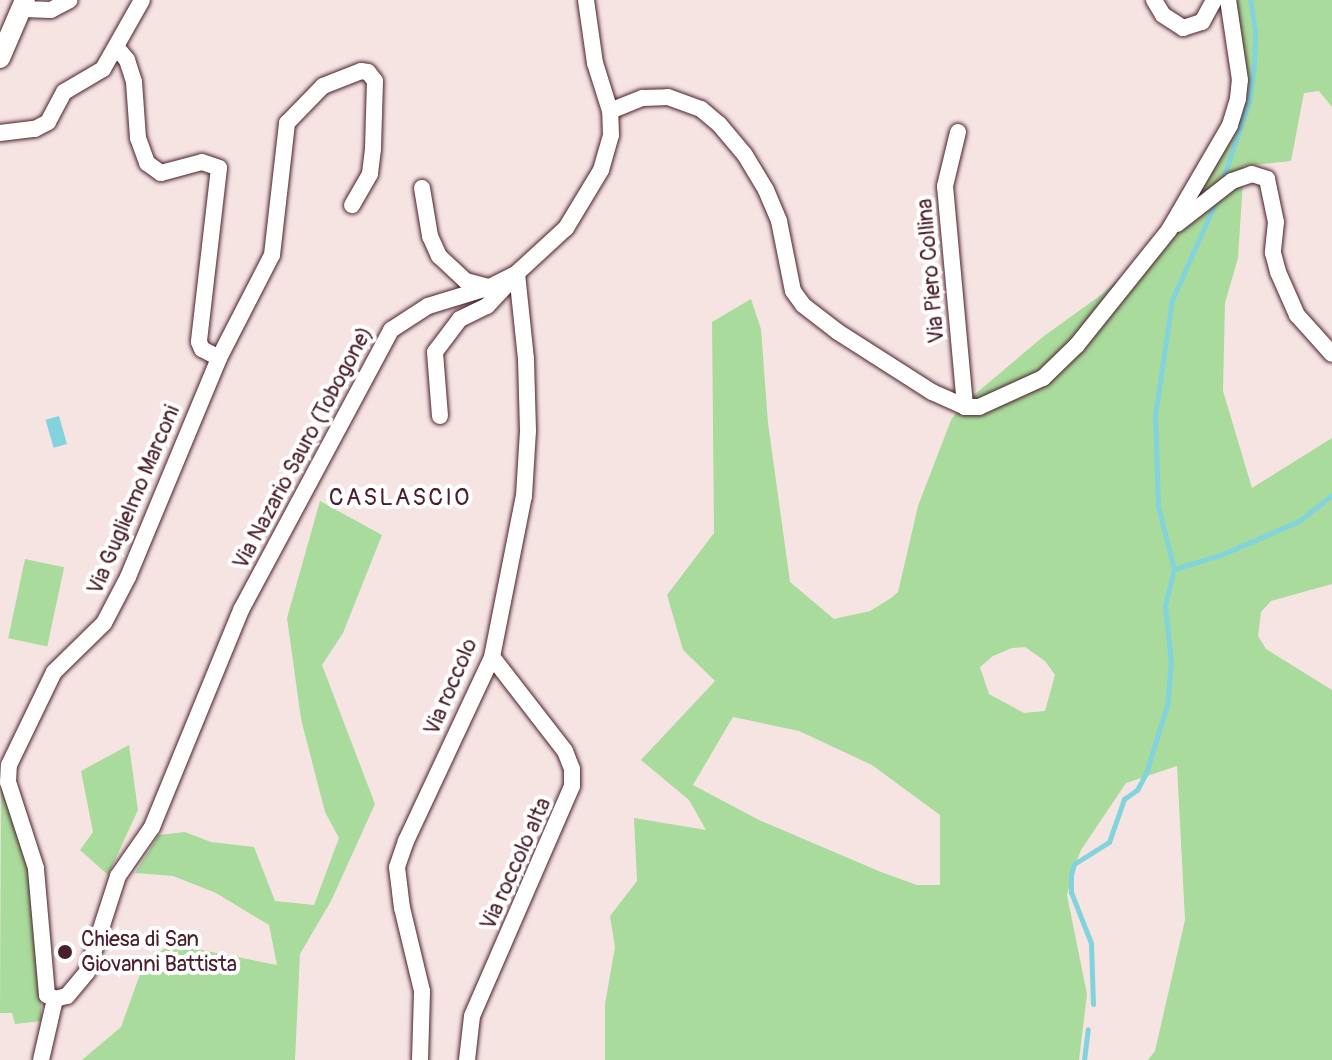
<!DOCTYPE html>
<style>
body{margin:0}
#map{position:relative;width:1332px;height:1060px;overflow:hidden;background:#f6e4e3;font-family:Pangolin,sans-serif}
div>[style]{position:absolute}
.green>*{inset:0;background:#a9db9c;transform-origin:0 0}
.water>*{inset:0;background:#83d3dd;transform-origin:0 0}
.stream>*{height:5px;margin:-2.5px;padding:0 2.5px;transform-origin:2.5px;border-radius:2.5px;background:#83d3dd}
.roads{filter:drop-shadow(0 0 2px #4a1f2b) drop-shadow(0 0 2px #4a1f2b)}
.minor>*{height:16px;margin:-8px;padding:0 8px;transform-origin:8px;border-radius:8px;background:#fff}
.tertiary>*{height:20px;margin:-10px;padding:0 10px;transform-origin:10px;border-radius:10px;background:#fff}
.dots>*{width:22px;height:22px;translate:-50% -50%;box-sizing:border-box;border:4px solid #fff;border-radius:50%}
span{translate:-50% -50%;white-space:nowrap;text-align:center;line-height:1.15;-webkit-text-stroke:8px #fff;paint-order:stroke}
.street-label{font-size:22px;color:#4a1f2b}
.poi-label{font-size:22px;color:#4a1f2b}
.left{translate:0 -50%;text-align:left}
.neighbourhood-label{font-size:24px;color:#4a1f2b;letter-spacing:2px}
</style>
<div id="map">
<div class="green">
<div style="clip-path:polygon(evenodd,1231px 0,1332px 0,1332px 107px,1319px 91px,1304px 93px,1291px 161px,1244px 166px,1238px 258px,1225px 303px,1223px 391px,1252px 488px,1332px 438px,1332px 584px,1271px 601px,1261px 612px,1258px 636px,1266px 649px,1332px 690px,1332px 1060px,1148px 1060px,1155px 1051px,1185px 920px,1177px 766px,1126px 783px,1081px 850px,1075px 865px,1067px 895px,1087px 994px,1079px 1060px,605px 1060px,605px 1004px,615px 947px,610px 916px,637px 881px,634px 818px,706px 830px,689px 800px,641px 760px,715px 681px,683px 650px,667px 595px,714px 533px,712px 322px,751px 299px,761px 329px,768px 423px,790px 582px,834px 619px,870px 611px,891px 598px,898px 592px,918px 506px,951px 420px,962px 405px,1044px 336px,1101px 295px,1126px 272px,1156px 234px,1190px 202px,1233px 124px,1231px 0,1025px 647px,1045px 661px,1055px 675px,1045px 711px,1024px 713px,989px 694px,980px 667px,993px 656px,1012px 648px,1025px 647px,1231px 0,733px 717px,799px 731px,872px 765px,940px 815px,940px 885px,917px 885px,881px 872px,759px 820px,693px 785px,733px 717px)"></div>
<div style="clip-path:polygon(320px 501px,382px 535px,343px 633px,322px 665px,375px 804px,331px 901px,300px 954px,295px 1060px,82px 1060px,121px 1027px,144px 963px,171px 944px,277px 965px,269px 925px,216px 893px,173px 876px,135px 873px,159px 835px,185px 832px,211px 842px,254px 847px,275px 901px,314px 905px,339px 838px,325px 812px,301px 719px,287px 618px)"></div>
<div style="left:25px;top:559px;width:40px;height:81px;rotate:12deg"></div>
<div style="clip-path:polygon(129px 745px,138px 810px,108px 875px,80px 850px,93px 832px,81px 771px)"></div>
<div style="clip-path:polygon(1px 780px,31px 869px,42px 1021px,15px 1024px,12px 1013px,0 1013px)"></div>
</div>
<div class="water">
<div style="left:59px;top:416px;width:29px;height:14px;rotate:74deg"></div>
</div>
<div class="stream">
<div style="left:1222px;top:182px;width:85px;rotate:-71.6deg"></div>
<div style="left:1249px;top:101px;width:35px;rotate:-82deg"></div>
<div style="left:1254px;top:66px;width:36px;rotate:-88deg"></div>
<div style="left:1255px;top:30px;width:30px;rotate:-99deg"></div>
<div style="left:1174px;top:569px;width:65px;rotate:-104.3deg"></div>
<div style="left:1158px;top:506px;width:91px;rotate:-91.9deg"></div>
<div style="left:1155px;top:415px;width:116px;rotate:-81.6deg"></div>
<div style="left:1172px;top:300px;width:111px;rotate:-66deg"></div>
<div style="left:1093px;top:1004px;width:61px;rotate:-91.9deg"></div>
<div style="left:1091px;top:943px;width:55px;rotate:-111.4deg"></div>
<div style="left:1071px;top:892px;width:17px;rotate:-90deg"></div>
<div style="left:1071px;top:875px;width:11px;rotate:-75deg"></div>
<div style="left:1074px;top:864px;width:41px;rotate:-32.2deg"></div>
<div style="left:1109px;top:842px;width:46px;rotate:-70.8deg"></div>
<div style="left:1124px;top:799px;width:16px;rotate:-35deg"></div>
<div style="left:1137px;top:790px;width:19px;rotate:-62deg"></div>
<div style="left:1146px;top:773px;width:71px;rotate:-72.8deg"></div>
<div style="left:1167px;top:705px;width:42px;rotate:-84.6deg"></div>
<div style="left:1171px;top:663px;width:58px;rotate:-95.9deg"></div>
<div style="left:1165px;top:605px;width:37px;rotate:-76deg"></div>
<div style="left:1174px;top:569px;width:51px;rotate:-17deg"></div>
<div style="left:1223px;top:554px;width:83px;rotate:-23.5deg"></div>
<div style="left:1299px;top:521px;width:42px;rotate:-38.2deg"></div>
<div style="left:1084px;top:1060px;width:31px;rotate:-83deg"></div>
</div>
<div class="roads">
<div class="minor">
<div style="left:586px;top:0;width:64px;rotate:81.9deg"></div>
<div style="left:595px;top:63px;width:50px;rotate:72.6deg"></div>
<div style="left:1154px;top:0;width:17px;rotate:59deg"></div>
<div style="left:1163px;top:15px;width:24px;rotate:33deg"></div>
<div style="left:1183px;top:28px;width:20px;rotate:-18deg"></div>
<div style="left:1202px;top:22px;width:25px;rotate:-61deg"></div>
<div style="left:23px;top:9px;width:28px;rotate:2deg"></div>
<div style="left:51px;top:10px;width:21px;rotate:-28deg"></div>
<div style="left:117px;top:48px;width:16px;rotate:50deg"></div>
<div style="left:127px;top:60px;width:23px;rotate:72deg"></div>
<div style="left:134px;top:82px;width:56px;rotate:85.9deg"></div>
<div style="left:138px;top:138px;width:27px;rotate:70deg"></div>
<div style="left:147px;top:163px;width:17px;rotate:36deg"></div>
<div style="left:161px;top:173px;width:42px;rotate:-15deg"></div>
<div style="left:202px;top:162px;width:18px;rotate:19deg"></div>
<div style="left:219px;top:168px;width:175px;rotate:96.6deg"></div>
<div style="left:199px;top:342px;width:8px;rotate:67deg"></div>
<div style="left:202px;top:349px;width:19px;rotate:28deg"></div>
<div style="left:958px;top:132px;width:56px;rotate:103.5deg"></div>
<div style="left:945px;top:186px;width:222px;rotate:84.8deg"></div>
<div style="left:0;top:133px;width:35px;rotate:-7deg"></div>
<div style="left:35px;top:129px;width:15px;rotate:-28deg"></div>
<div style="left:48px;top:122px;width:34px;rotate:-62deg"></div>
<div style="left:64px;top:92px;width:45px;rotate:-30.5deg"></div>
<div style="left:103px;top:69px;width:79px;rotate:-60.5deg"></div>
<div style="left:422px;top:188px;width:49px;rotate:80.5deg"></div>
<div style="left:430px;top:236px;width:22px;rotate:66deg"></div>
<div style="left:439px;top:256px;width:37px;rotate:43deg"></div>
<div style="left:466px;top:281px;width:23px;rotate:15deg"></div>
<div style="left:1177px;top:224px;width:70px;rotate:-38deg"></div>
<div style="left:1232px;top:181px;width:21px;rotate:-19deg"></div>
<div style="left:1252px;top:174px;width:16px;rotate:18deg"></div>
<div style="left:1267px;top:179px;width:44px;rotate:78.2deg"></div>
<div style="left:1276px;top:222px;width:31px;rotate:96deg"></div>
<div style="left:1273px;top:253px;width:20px;rotate:75deg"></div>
<div style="left:1278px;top:272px;width:47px;rotate:66.2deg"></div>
<div style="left:1297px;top:315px;width:52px;rotate:48.1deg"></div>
<div style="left:440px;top:416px;width:64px;rotate:-94.5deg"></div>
<div style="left:435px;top:352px;width:41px;rotate:-52.9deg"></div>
<div style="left:460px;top:319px;width:30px;rotate:-26deg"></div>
<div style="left:487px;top:306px;width:40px;rotate:-47deg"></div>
<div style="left:55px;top:999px;width:12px;rotate:-14deg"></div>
<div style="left:67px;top:996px;width:31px;rotate:-50deg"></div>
<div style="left:87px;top:972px;width:101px;rotate:-72.1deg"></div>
<div style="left:118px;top:876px;width:60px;rotate:-55.2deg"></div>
<div style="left:152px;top:827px;width:235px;rotate:-67.7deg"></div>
<div style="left:241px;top:610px;width:318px;rotate:-61.8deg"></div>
<div style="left:391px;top:330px;width:44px;rotate:-33deg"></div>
<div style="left:428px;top:306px;width:65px;rotate:-17deg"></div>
<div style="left:490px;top:287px;width:30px;rotate:-27deg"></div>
<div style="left:517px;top:273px;width:67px;rotate:-42.6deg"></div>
<div style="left:566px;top:228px;width:68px;rotate:-58.9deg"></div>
<div style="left:601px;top:170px;width:36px;rotate:-74deg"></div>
<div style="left:611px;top:135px;width:24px;rotate:-92deg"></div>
<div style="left:610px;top:111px;width:35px;rotate:-22deg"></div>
<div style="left:643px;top:98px;width:25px;rotate:-2deg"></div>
<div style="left:668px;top:97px;width:35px;rotate:20deg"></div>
<div style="left:701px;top:109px;width:23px;rotate:40deg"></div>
<div style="left:719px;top:124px;width:40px;rotate:50deg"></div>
<div style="left:745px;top:155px;width:41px;rotate:59deg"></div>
<div style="left:766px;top:190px;width:34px;rotate:67deg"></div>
<div style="left:779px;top:221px;width:71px;rotate:78.7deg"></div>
<div style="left:793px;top:291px;width:17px;rotate:54deg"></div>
<div style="left:803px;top:305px;width:44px;rotate:37.6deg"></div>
<div style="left:838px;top:332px;width:112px;rotate:32.6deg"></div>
<div style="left:932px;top:392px;width:36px;rotate:24deg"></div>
<div style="left:965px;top:407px;width:14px"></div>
<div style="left:979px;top:407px;width:70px;rotate:-24.4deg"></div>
<div style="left:1043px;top:378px;width:47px;rotate:-44.1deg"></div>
<div style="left:1077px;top:345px;width:147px;rotate:-51.3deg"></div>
<div style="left:1169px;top:230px;width:121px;rotate:-59.8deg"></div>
<div style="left:1230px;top:125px;width:28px;rotate:-73deg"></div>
<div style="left:1238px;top:98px;width:18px;rotate:-84deg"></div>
<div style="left:1240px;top:80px;width:81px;rotate:-98.5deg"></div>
<div style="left:55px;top:999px;width:9px;rotate:-153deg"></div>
<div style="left:47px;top:995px;width:127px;rotate:-95deg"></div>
<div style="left:36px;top:868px;width:90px;rotate:-108deg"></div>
<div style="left:8px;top:782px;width:17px;rotate:-87deg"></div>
<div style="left:9px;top:765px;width:103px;rotate:-64.2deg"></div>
<div style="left:54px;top:672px;width:70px;rotate:-44.4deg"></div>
<div style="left:104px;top:623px;width:52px;rotate:-62.4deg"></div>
<div style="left:128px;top:577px;width:237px;rotate:-67.4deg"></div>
<div style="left:219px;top:358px;width:116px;rotate:-62.8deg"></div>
<div style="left:272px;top:255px;width:133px;rotate:-83.5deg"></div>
<div style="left:287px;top:123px;width:52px;rotate:-45.8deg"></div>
<div style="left:323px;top:86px;width:41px;rotate:-21.5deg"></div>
<div style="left:361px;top:71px;width:7px;rotate:8deg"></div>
<div style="left:368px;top:72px;width:11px;rotate:52deg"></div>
<div style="left:375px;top:81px;width:68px;rotate:91.7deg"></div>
<div style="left:373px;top:149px;width:25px;rotate:97deg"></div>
<div style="left:370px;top:174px;width:36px;rotate:120deg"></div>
<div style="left:41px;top:1060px;width:63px;rotate:-77.1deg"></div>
<div style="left:420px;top:1060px;width:69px;rotate:-88.3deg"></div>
<div style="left:422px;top:991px;width:85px;rotate:-103.5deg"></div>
<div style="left:402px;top:908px;width:41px;rotate:-97deg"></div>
<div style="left:397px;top:867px;width:28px;rotate:-71deg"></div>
<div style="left:406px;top:841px;width:203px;rotate:-64.9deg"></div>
<div style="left:492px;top:657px;width:164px;rotate:-78.8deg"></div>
<div style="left:524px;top:496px;width:65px;rotate:-86.5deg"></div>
<div style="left:528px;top:431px;width:72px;rotate:-91.6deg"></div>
<div style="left:526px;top:359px;width:86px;rotate:-96deg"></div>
<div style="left:467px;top:1060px;width:44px;rotate:-83.5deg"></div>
<div style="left:472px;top:1016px;width:251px;rotate:-66.5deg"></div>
<div style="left:572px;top:786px;width:17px;rotate:-90deg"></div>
<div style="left:572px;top:769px;width:19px;rotate:-111deg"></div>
<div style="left:565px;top:751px;width:119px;rotate:-127.8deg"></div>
</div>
<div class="tertiary">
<div style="left:0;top:58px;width:63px;rotate:-66.7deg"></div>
</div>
</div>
<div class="dots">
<div style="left:65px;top:952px;background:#4a1f2b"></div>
</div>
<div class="street-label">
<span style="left:931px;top:271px;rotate:-95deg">Via Piero Collina</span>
<span style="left:303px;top:448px;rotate:-62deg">Via Nazario Sauro (Tobogone)</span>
<span style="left:134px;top:500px;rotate:-67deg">Via Guglielmo Marconi</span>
<span style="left:451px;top:687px;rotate:-67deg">Via roccolo</span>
<span style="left:516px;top:864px;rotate:-66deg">Via roccolo alta</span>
</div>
<div class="poi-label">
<span class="left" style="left:81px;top:952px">Chiesa di San<br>Giovanni Battista</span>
</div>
<div class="neighbourhood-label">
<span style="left:400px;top:498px">CASLASCIO</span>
</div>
</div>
